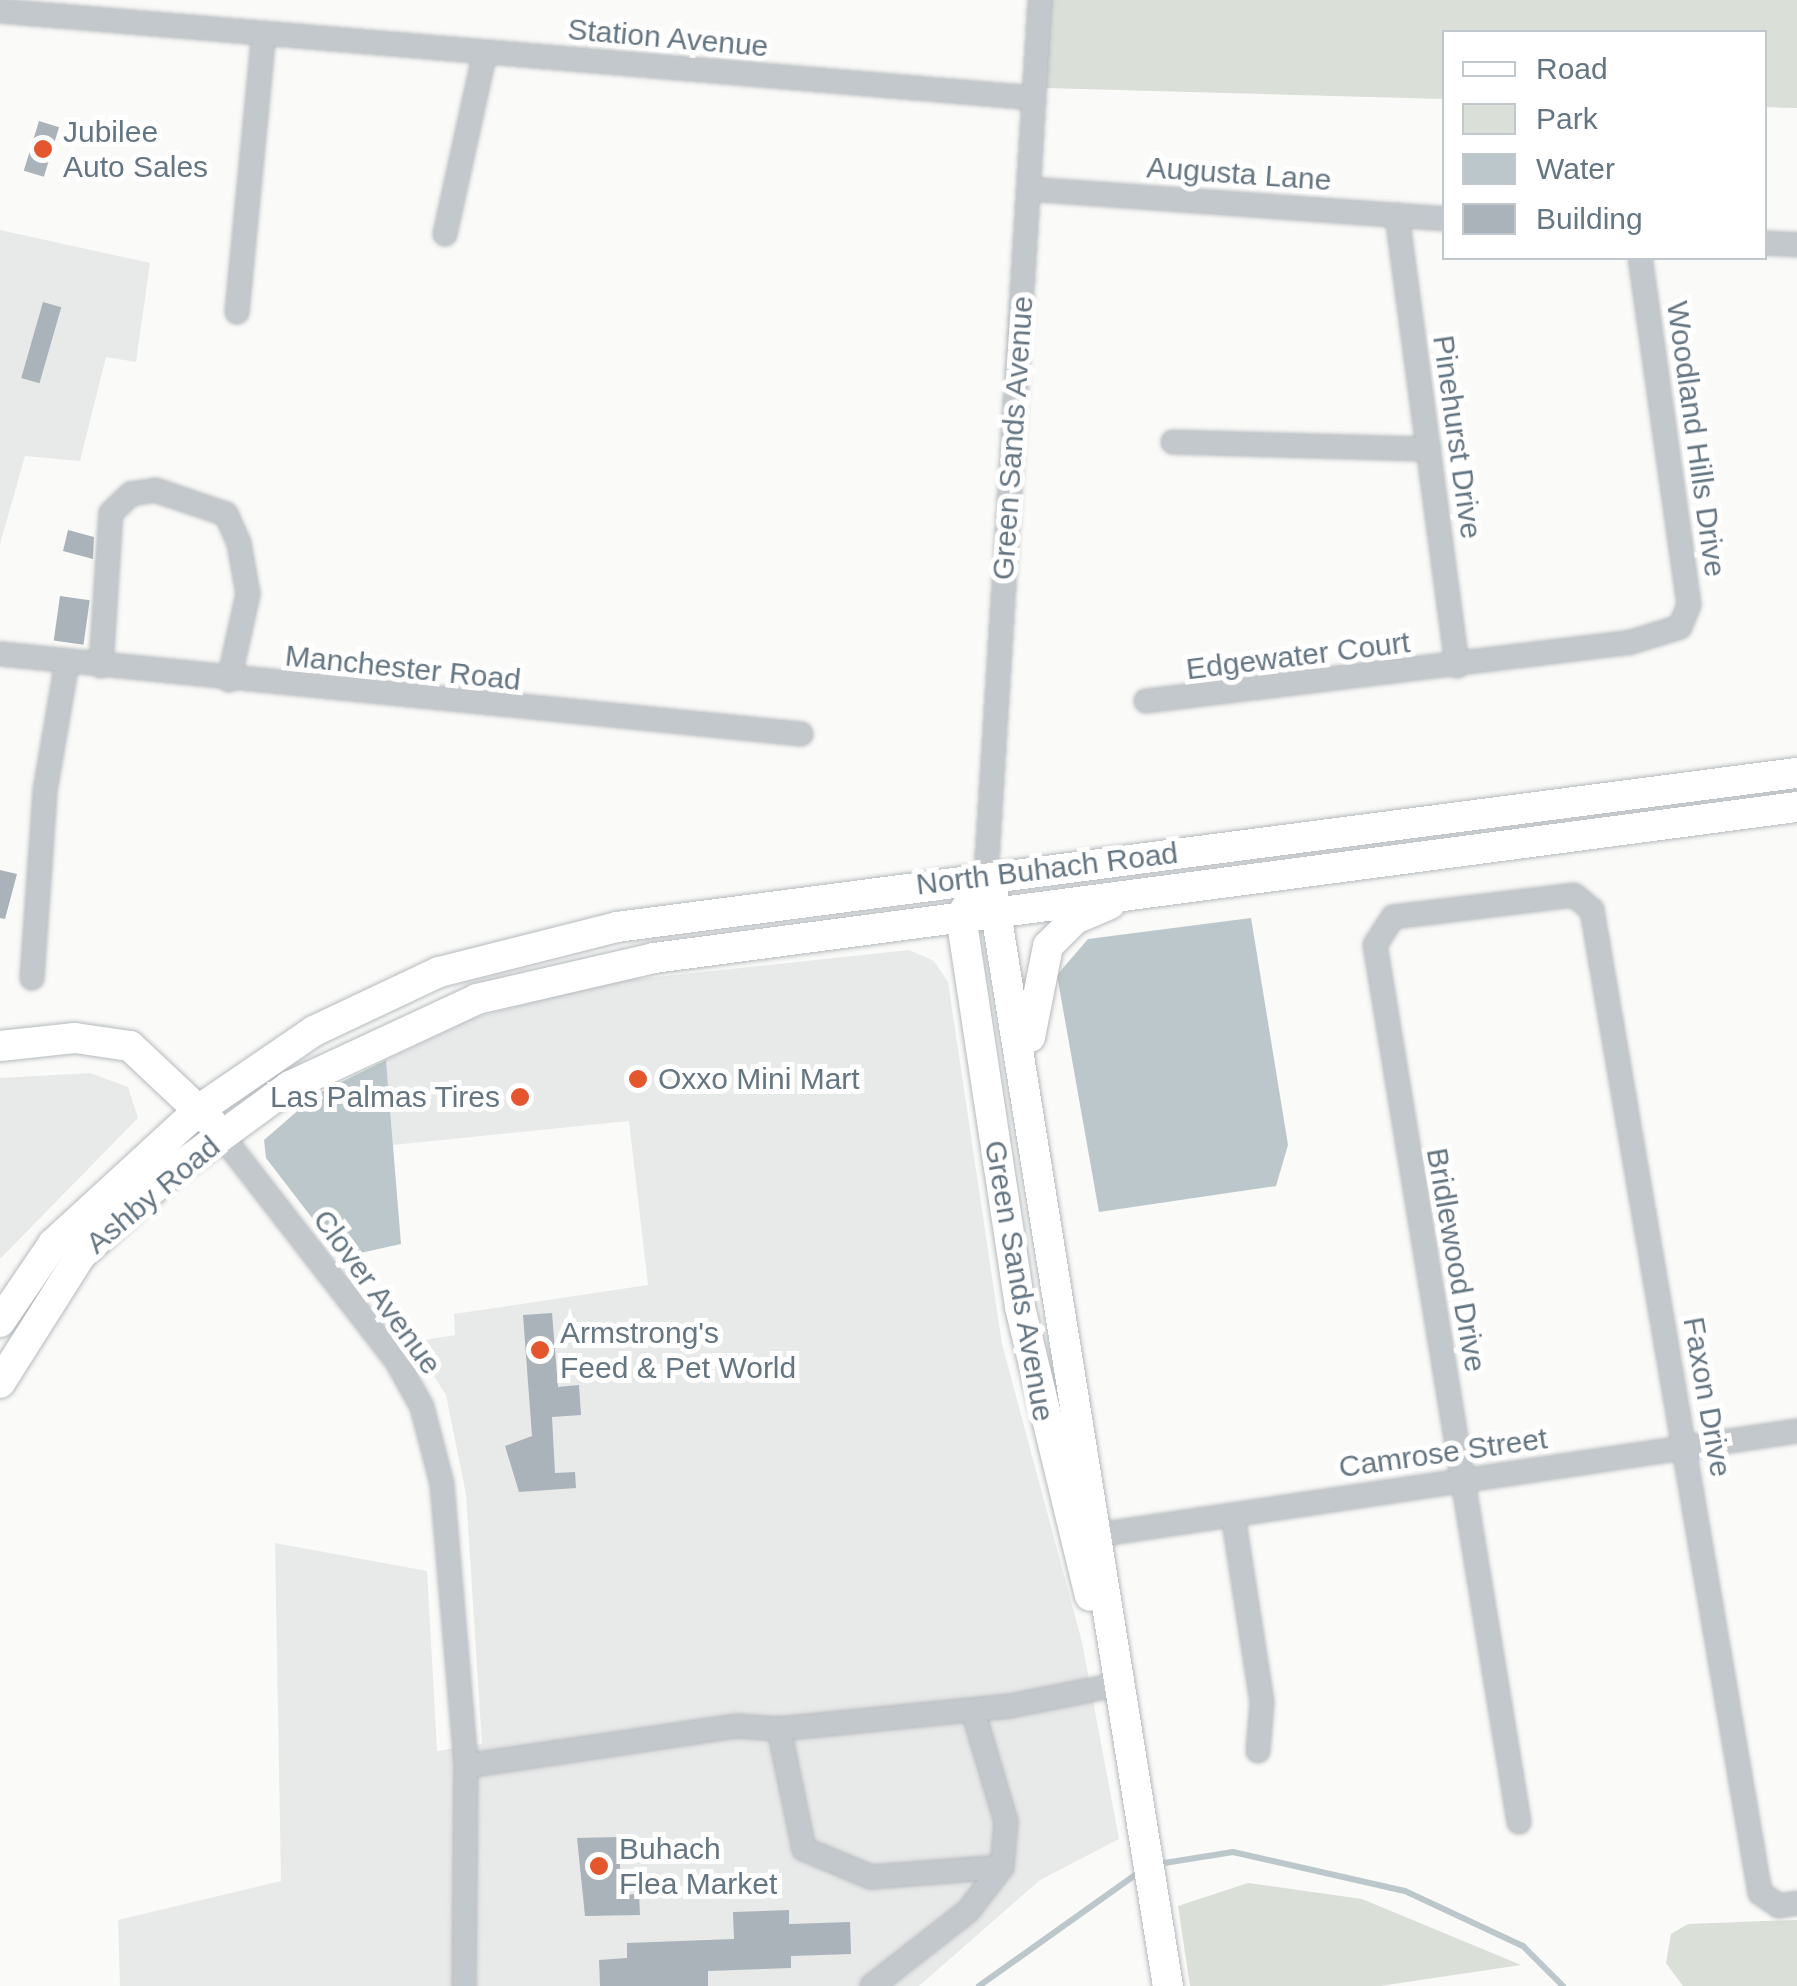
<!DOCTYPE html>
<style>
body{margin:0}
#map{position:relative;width:1797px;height:1986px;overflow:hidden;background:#fafaf8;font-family:Arial,sans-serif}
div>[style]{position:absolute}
.built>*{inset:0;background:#e8e9e9}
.green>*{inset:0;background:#dadfd7}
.water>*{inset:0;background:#bbc7cb}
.stream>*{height:6px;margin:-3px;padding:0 3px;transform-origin:3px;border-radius:3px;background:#bbc7cb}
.building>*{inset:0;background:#aab3b9;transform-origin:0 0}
.roads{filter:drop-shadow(0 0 2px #b5babe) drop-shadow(0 0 2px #b5babe)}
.minor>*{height:22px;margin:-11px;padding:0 11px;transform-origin:11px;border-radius:11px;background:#c3c8cc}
.major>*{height:30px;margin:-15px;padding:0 15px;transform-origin:15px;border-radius:15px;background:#fff}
.dots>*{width:28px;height:28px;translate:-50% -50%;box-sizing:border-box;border:5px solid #fff;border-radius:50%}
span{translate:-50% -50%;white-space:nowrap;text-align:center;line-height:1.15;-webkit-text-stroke:10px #fff;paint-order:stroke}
.street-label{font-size:30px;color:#657683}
.poi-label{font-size:30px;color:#657683}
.left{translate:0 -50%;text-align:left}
.right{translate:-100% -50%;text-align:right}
.legend{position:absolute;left:1442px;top:30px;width:325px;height:230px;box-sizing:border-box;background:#fff;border:2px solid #c1c8cd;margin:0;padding:12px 18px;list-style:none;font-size:30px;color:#657683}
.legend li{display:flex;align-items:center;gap:20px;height:50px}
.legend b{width:50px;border:2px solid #c1c8cd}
</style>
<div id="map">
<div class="built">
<div style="clip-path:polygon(0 230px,150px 263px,136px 362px,106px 357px,80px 461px,25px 456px,0 544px)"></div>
<div style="clip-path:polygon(909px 950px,934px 961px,948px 982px,1002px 1344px,1082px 1642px,1119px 1839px,1040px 1880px,919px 1986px,120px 1986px,118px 1920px,281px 1881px,275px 1543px,427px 1571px,437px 1751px,482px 1744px,466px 1494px,446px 1395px,412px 1342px,455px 1335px,454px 1314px,648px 1285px,629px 1121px,393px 1145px,386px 1060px,474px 1018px,608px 982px)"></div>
<div style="clip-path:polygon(90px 1073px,128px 1087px,138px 1118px,0 1259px,0 1078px)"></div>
</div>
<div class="green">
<div style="clip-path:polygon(1051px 0,1797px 0,1797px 108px,1765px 107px,1764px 32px,1444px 32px,1444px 99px,1045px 88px)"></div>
<div style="clip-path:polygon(1248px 1883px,1362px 1899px,1521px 1965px,1380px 1986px,1190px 1986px,1178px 1906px)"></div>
<div style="clip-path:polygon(1797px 1920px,1797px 1986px,1683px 1986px,1666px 1963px,1671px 1934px,1688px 1924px)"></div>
</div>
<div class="water">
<div style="clip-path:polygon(1251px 918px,1288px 1145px,1276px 1186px,1099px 1212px,1057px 975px,1088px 939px)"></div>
<div style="clip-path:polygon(386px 1060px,401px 1244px,342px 1257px,266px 1158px,264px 1140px,317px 1094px)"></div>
</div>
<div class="stream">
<div style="left:1158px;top:1864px;width:76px;rotate:-9.1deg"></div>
<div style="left:1233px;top:1852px;width:176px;rotate:12.8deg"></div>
<div style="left:1405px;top:1891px;width:130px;rotate:25deg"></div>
<div style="left:1523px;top:1946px;width:57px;rotate:45deg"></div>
<div style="left:979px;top:1986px;width:195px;rotate:-35.4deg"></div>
</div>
<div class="building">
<div style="left:39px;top:121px;width:21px;height:52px;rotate:17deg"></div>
<div style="left:43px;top:302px;width:19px;height:79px;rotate:16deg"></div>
<div style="clip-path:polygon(68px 530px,94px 537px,93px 559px,63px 551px)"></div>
<div style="left:60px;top:596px;width:30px;height:45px;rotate:8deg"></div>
<div style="clip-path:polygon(0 870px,17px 874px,5px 919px,0 918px)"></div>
<div style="clip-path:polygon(552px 1313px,558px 1387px,579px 1385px,581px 1415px,552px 1417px,555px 1473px,575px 1472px,576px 1488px,519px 1492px,505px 1446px,532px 1436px,523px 1315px)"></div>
<div style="clip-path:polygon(619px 1837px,621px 1895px,639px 1894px,640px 1915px,585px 1916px,577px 1838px)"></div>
<div style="clip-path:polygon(789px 1910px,789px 1924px,850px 1922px,851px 1954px,791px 1956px,791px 1968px,708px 1971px,708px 1986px,600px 1986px,599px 1960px,627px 1958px,627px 1943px,734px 1939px,733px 1912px)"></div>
</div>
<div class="roads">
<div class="minor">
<div style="left:0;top:11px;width:1037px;rotate:4.81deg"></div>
<div style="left:1029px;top:189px;width:416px;rotate:4.1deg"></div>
<div style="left:1397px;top:215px;width:455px;rotate:82.4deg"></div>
<div style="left:445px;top:234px;width:186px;rotate:-77.6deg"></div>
<div style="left:1764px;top:243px;width:33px;rotate:3deg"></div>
<div style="left:237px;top:312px;width:279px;rotate:-84.5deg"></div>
<div style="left:1173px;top:442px;width:256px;rotate:1.6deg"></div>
<div style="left:0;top:654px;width:805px;rotate:5.7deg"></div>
<div style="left:101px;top:666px;width:153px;rotate:-86.3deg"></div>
<div style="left:111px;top:513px;width:28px;rotate:-44deg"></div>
<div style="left:131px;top:494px;width:24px;rotate:-9deg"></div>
<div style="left:155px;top:490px;width:75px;rotate:18.7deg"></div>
<div style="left:226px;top:514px;width:32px;rotate:66deg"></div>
<div style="left:239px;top:543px;width:52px;rotate:80deg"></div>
<div style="left:248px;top:594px;width:88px;rotate:102.5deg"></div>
<div style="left:1146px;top:701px;width:485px;rotate:-6.9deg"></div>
<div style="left:1628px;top:643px;width:54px;rotate:-17.1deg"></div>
<div style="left:1680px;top:627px;width:24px;rotate:-68deg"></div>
<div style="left:1689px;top:605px;width:350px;rotate:-98deg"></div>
<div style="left:986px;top:876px;width:878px;rotate:-86.47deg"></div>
<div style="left:32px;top:978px;width:187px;rotate:-86deg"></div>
<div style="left:45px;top:791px;width:131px;rotate:-80.3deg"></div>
<div style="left:222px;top:1136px;width:284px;rotate:52.2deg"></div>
<div style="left:396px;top:1360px;width:54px;rotate:61deg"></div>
<div style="left:422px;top:1407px;width:80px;rotate:75.4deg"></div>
<div style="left:442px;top:1484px;width:283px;rotate:85.1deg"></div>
<div style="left:466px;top:1766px;width:274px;rotate:-8.4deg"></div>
<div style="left:737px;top:1726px;width:42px;rotate:4.1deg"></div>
<div style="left:1233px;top:1515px;width:190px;rotate:81.2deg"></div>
<div style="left:1262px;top:1703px;width:48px;rotate:94.8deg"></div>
<div style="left:1097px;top:1535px;width:708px;rotate:-8.45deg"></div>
<div style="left:973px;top:1711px;width:116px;rotate:73.4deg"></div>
<div style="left:1006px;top:1822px;width:45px;rotate:95.1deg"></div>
<div style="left:1002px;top:1867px;width:131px;rotate:175.6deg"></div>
<div style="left:871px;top:1877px;width:73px;rotate:-157.3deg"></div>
<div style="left:804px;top:1849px;width:123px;rotate:-101.8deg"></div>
<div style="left:779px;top:1729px;width:232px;rotate:-5.7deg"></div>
<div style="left:1010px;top:1706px;width:108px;rotate:-11.2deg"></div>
<div style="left:1519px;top:1822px;width:889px;rotate:-99.32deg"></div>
<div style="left:1375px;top:945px;width:33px;rotate:-57deg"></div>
<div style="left:1393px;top:917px;width:182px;rotate:-6.9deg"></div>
<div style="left:1574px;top:895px;width:23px;rotate:40deg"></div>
<div style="left:1592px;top:910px;width:997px;rotate:80.3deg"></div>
<div style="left:1760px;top:1893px;width:23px;rotate:34deg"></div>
<div style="left:1779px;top:1906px;width:18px;rotate:-9deg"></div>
<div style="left:464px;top:1986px;width:220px;rotate:-89.5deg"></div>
<div style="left:872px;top:1986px;width:122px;rotate:-38deg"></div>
<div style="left:968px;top:1911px;width:56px;rotate:-52.3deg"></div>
</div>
<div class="major">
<div style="left:993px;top:894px;width:1106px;rotate:80.9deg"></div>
<div style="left:972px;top:898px;width:21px;rotate:121deg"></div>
<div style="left:961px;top:916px;width:395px;rotate:81.4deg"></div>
<div style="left:1020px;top:1307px;width:297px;rotate:76.4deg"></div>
<div style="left:1030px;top:1037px;width:93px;rotate:-78.8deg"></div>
<div style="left:1048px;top:946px;width:38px;rotate:-45deg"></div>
<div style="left:1075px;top:919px;width:38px;rotate:-23deg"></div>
<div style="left:0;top:1046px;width:75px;rotate:-6.1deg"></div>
<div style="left:75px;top:1038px;width:56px;rotate:8.3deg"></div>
<div style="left:130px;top:1046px;width:111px;rotate:43.2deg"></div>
<div style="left:0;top:1322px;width:94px;rotate:-55.8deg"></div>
<div style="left:53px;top:1244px;width:200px;rotate:-42.6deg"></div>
<div style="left:200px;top:1109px;width:138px;rotate:-34.4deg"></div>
<div style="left:314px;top:1031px;width:138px;rotate:-25.3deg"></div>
<div style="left:439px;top:972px;width:184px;rotate:-14.2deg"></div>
<div style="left:617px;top:927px;width:1190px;rotate:-7.44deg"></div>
<div style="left:0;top:1383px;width:151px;rotate:-57.7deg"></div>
<div style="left:81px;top:1255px;width:118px;rotate:-42.6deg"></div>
<div style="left:168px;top:1175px;width:151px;rotate:-36.1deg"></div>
<div style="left:290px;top:1086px;width:206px;rotate:-24.9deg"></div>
<div style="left:477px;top:999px;width:182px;rotate:-13deg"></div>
<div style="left:654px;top:958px;width:1153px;rotate:-7.53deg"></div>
</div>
</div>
<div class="dots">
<div style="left:43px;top:149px;background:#e4572e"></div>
<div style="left:638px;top:1079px;background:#e4572e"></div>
<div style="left:520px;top:1097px;background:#e4572e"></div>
<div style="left:540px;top:1350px;background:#e4572e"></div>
<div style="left:599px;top:1866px;background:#e4572e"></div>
</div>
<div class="street-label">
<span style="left:668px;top:38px;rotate:5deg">Station Avenue</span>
<span style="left:1239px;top:174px;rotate:4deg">Augusta Lane</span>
<span style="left:1457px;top:437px;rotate:82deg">Pinehurst Drive</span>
<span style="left:1013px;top:438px;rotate:-86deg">Green Sands Avenue</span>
<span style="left:1696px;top:439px;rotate:82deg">Woodland Hills Drive</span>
<span style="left:1298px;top:656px;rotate:-7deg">Edgewater Court</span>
<span style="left:403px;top:668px;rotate:6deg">Manchester Road</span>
<span style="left:1047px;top:869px;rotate:-7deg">North Buhach Road</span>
<span style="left:153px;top:1195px;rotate:-40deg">Ashby Road</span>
<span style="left:1456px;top:1260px;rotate:80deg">Bridlewood Drive</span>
<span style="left:1019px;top:1281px;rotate:80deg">Green Sands Avenue</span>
<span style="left:377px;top:1292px;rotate:54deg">Clover Avenue</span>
<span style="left:1707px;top:1397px;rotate:80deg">Faxon Drive</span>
<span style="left:1443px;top:1453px;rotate:-8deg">Camrose Street</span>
</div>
<div class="poi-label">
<span class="left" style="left:63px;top:149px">Jubilee<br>Auto Sales</span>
<span class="left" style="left:658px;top:1079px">Oxxo Mini Mart</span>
<span class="right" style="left:500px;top:1097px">Las Palmas Tires</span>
<span class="left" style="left:560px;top:1350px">Armstrong's<br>Feed &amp; Pet World</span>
<span class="left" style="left:619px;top:1866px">Buhach<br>Flea Market</span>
</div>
<ul class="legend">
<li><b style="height:12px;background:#fff"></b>Road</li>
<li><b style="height:28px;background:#dadfd7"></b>Park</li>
<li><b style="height:28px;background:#bbc7cb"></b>Water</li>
<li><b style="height:28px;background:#aab3b9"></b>Building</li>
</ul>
</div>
